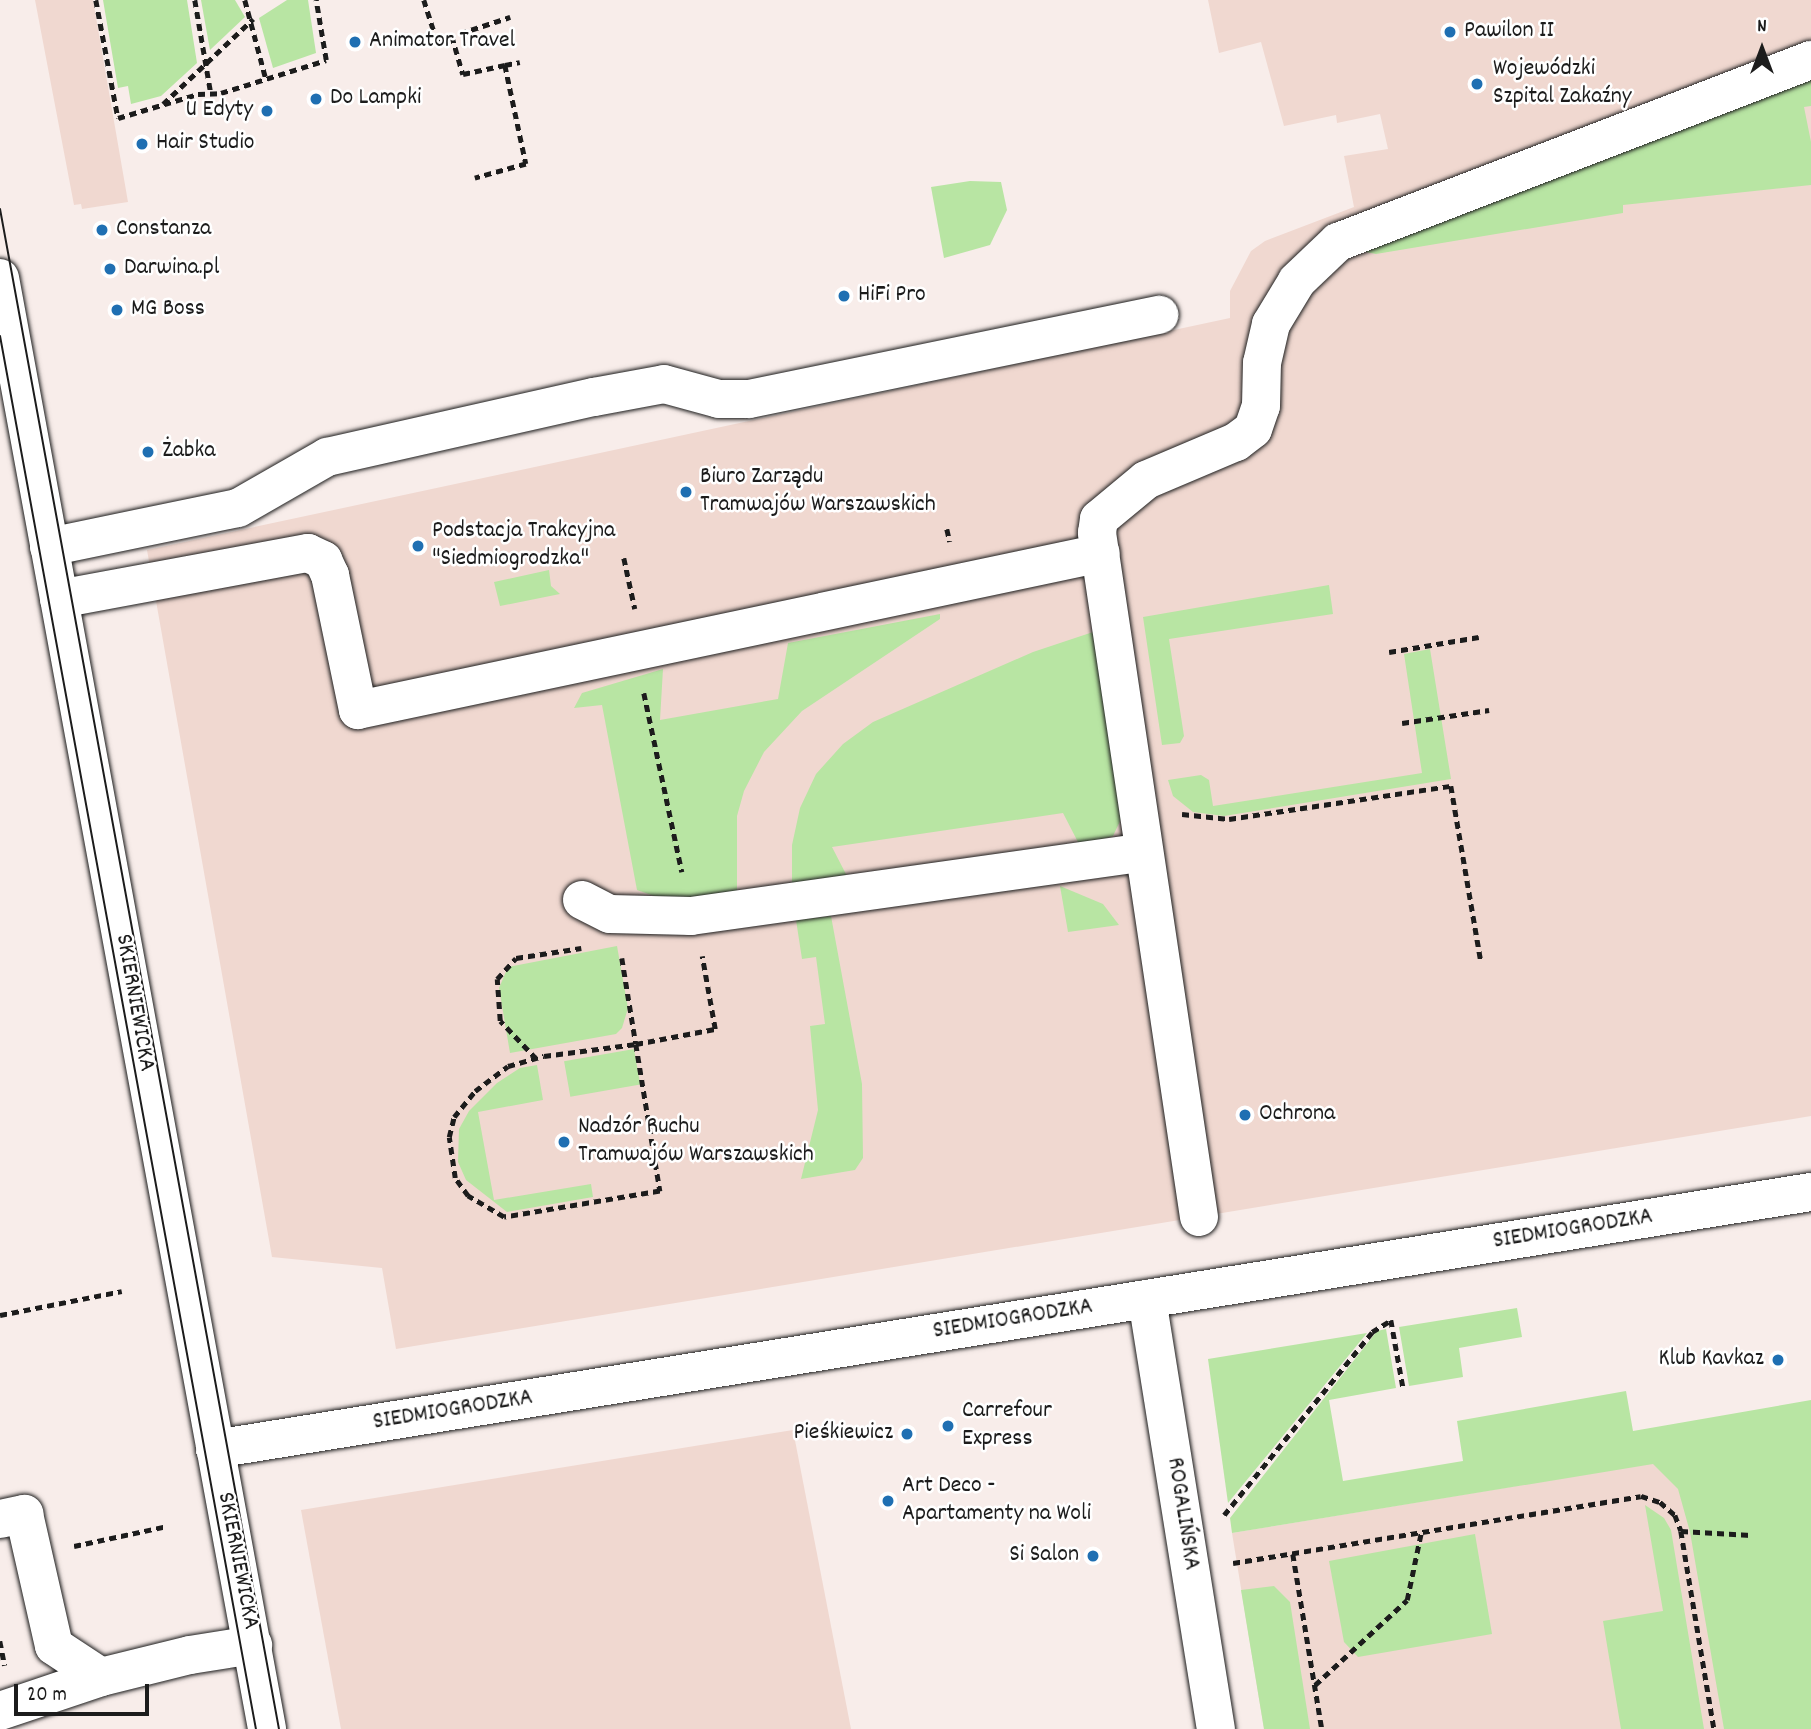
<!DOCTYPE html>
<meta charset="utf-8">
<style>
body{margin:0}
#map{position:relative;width:1811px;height:1729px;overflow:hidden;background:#f8edea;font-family:Dekko,sans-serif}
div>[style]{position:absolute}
.built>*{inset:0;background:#f0d8d0}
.green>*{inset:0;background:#b8e5a3;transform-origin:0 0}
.path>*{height:4.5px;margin-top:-2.25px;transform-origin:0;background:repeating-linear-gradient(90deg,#1c1c1c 0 7px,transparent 0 12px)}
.roads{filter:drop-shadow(0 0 2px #1c1c1c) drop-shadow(0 0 2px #1c1c1c)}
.minor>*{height:38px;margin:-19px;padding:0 19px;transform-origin:19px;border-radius:19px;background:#fff}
.tram>*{height:2px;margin:-1px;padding:0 1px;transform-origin:1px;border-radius:1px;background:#1c1c1c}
.dots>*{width:19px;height:19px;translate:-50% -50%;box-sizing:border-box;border:4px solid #fff;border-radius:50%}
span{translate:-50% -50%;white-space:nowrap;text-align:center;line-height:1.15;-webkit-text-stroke:5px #fff;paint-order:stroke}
.poi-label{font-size:24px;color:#1c1c1c}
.left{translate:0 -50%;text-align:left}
.right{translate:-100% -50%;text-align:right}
.street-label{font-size:24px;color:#1c1c1c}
.north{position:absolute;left:1727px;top:14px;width:70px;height:70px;-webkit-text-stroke:5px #fff;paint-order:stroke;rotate:0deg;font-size:19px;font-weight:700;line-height:28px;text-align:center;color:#1c1c1c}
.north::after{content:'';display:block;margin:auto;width:24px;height:32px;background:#1c1c1c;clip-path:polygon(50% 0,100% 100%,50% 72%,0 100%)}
.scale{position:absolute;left:14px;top:1684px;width:135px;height:32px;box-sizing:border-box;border:4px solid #1c1c1c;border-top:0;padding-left:9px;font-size:21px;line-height:24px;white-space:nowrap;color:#1c1c1c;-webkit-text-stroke:5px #fff;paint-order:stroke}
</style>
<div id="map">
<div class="built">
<div style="clip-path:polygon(35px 0,93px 0,128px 202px,82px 209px,81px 204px,74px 205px)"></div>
<div style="clip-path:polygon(1208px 0,1811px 0,1811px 1116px,396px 1349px,382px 1268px,272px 1257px,147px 550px,1230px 318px,1230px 291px,1251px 251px,1265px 241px,1354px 207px,1344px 156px,1388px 149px,1380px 114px,1337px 123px,1336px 115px,1284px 126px,1261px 42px,1219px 53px)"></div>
<div style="clip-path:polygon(793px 1430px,851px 1729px,341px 1729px,301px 1510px)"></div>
<div style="clip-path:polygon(1811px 1437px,1811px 1729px,1264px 1729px,1232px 1533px)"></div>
</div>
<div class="green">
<div style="clip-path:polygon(103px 0,187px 0,197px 63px,161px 96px,131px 104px,128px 86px,118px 88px)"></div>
<div style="clip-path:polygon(201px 0,235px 0,245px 17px,210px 50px)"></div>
<div style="clip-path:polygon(287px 0,308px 0,316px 53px,273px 68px,259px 18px)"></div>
<div style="clip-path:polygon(1811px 76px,1811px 106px,1804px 107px,1811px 142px,1811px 185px,1623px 205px,1623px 213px,1376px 254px,1361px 251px)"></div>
<div style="clip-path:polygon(970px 181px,1001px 182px,1007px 210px,990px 245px,944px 258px,931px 187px)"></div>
<div style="clip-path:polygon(549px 570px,551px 586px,560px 594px,500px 606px,494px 582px)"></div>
<div style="clip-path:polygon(1329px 585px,1333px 614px,1169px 639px,1184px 736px,1180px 743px,1162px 745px,1143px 617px)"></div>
<div style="clip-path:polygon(940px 614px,940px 619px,802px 711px,764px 752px,744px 791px,737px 816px,737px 895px,677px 904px,637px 890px,602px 705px,574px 708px,582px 693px,663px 669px,660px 720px,778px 699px,788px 643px)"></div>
<div style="clip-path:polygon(1096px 631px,1123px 815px,1113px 836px,1080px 846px,1063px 813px,832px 847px,849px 880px,792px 888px,792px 845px,800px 808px,816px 774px,843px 744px,873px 722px,1033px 652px)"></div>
<div style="clip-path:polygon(1430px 649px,1451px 779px,1224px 816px,1193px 812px,1173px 796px,1168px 780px,1201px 775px,1209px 780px,1213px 806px,1422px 773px,1404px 654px)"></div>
<div style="clip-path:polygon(1060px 886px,1103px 904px,1119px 925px,1068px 932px)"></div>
<div style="clip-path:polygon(831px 916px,862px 1084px,863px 1158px,855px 1170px,801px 1179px,818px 1110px,810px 1026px,825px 1024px,816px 957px,802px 959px,796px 920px)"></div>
<div style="clip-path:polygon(617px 946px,628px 1008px,622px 1028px,616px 1034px,510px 1053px,499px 988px,508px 967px)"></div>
<div style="left:634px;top:1049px;width:36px;height:71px;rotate:80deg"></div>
<div style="clip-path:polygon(537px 1065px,543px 1100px,478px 1112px,494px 1200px,591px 1184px,593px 1197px,507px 1212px,466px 1180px,458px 1162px,459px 1129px,469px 1111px,497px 1083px,520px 1068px)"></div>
<div style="clip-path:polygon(1517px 1308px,1522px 1337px,1459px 1348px,1463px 1377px,1409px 1386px,1399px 1327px)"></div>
<div style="clip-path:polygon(1386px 1329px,1396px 1388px,1329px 1400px,1343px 1481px,1463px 1461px,1457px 1421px,1626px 1391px,1633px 1431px,1811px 1400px,1811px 1729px,1724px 1729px,1690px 1532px,1678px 1489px,1653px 1464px,1232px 1533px,1230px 1518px,1377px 1331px)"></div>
<div style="clip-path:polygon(1367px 1333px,1228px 1503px,1208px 1359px)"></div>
<div style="clip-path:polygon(1645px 1505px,1664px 1518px,1671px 1530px,1704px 1729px,1621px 1729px,1603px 1621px,1663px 1611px)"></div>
<div style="clip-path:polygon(1475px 1534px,1492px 1634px,1358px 1657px,1344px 1642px,1329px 1561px)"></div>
<div style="clip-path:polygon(1274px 1586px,1290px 1602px,1310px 1729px,1264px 1729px,1241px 1590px)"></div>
</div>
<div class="path">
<div style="left:96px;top:0;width:120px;rotate:79.4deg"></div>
<div style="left:118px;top:118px;width:84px;rotate:-16.7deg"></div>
<div style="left:198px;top:94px;width:23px;rotate:-2deg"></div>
<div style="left:221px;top:93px;width:110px;rotate:-17.4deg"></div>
<div style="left:326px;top:60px;width:61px;rotate:-99.5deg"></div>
<div style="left:195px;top:0;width:95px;rotate:80.3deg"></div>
<div style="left:245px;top:0;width:82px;rotate:75.1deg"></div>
<div style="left:424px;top:0;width:43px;rotate:72.4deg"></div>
<div style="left:437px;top:41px;width:77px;rotate:-18.2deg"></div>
<div style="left:452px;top:36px;width:40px;rotate:74deg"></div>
<div style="left:463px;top:74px;width:43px;rotate:-12.1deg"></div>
<div style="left:505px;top:65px;width:101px;rotate:78deg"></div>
<div style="left:526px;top:164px;width:53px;rotate:164.6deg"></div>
<div style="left:505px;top:65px;width:15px;rotate:-11deg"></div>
<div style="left:163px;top:104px;width:124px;rotate:-43.4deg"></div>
<div style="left:947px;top:529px;width:13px;rotate:77deg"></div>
<div style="left:624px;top:558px;width:52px;rotate:77.8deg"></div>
<div style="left:1389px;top:652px;width:91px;rotate:-9.5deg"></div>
<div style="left:644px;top:693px;width:183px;rotate:78deg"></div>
<div style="left:1402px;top:723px;width:88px;rotate:-8.5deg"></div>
<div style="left:1182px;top:814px;width:47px;rotate:6.1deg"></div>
<div style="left:1229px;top:819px;width:224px;rotate:-8.5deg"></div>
<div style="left:1451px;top:786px;width:179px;rotate:80.3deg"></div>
<div style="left:622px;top:958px;width:87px;rotate:80.8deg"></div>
<div style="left:636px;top:1044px;width:149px;rotate:80.7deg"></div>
<div style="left:660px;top:1191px;width:158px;rotate:170.5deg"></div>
<div style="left:504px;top:1217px;width:42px;rotate:-149.7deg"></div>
<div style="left:468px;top:1196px;width:22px;rotate:-126deg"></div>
<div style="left:455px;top:1178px;width:41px;rotate:-98.3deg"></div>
<div style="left:449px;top:1137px;width:21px;rotate:-76deg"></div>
<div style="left:454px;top:1117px;width:33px;rotate:-51deg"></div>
<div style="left:475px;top:1091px;width:41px;rotate:-37.1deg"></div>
<div style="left:508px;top:1066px;width:37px;rotate:-16deg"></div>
<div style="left:544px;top:1056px;width:93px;rotate:-7.4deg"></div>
<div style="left:636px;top:1044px;width:80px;rotate:-10.8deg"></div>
<div style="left:715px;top:1029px;width:74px;rotate:-100.1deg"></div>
<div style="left:536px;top:1059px;width:52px;rotate:-133.5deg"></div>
<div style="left:500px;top:1021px;width:42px;rotate:-94.1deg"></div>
<div style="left:497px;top:979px;width:28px;rotate:-48deg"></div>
<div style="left:516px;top:958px;width:66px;rotate:-8.7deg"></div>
<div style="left:0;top:1315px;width:124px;rotate:-11.1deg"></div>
<div style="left:1224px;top:1515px;width:235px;rotate:-51deg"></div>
<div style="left:1372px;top:1332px;width:22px;rotate:-32deg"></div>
<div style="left:1391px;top:1320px;width:68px;rotate:79.8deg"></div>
<div style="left:1681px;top:1531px;width:70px;rotate:3.3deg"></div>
<div style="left:74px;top:1546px;width:95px;rotate:-12.1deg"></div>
<div style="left:1293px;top:1554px;width:177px;rotate:80.6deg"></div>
<div style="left:1233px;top:1563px;width:413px;rotate:-9.3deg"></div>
<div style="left:1641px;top:1496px;width:20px;rotate:18deg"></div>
<div style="left:1660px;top:1502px;width:20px;rotate:41deg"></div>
<div style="left:1675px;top:1515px;width:17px;rotate:69deg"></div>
<div style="left:1681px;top:1531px;width:201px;rotate:80.5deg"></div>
<div style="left:0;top:1641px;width:25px;rotate:79deg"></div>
<div style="left:1315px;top:1685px;width:125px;rotate:-42.7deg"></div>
<div style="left:1407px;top:1600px;width:68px;rotate:-78.2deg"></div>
</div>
<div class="roads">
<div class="minor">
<div style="left:0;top:278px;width:1475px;rotate:79.57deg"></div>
<div style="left:49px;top:547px;width:193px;rotate:-11.7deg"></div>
<div style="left:238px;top:508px;width:103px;rotate:-29.8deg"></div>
<div style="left:327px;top:457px;width:274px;rotate:-12.7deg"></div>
<div style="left:594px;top:397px;width:71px;rotate:-10.5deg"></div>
<div style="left:664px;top:384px;width:57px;rotate:15.3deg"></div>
<div style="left:719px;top:399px;width:30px"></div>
<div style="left:749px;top:399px;width:419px;rotate:-11.6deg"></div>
<div style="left:59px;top:599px;width:253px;rotate:-10.5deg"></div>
<div style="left:308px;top:553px;width:17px;rotate:25deg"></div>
<div style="left:323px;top:560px;width:17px;rotate:65deg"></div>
<div style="left:330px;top:575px;width:138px;rotate:78.3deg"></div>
<div style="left:358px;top:710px;width:759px;rotate:-11.93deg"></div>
<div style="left:582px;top:900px;width:31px;rotate:27deg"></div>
<div style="left:610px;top:914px;width:81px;rotate:1.4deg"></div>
<div style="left:691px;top:916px;width:457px;rotate:-8deg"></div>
<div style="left:1199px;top:1217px;width:692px;rotate:-98.48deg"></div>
<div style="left:1097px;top:533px;width:14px;rotate:-82deg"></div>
<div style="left:1099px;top:519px;width:61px;rotate:-39.7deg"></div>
<div style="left:1146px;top:480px;width:98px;rotate:-22.9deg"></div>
<div style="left:1236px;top:442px;width:21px;rotate:-37deg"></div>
<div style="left:1253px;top:429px;width:24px;rotate:-71deg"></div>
<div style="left:1261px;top:406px;width:43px;rotate:-88.7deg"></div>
<div style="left:1262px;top:363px;width:40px;rotate:-77deg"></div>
<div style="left:1271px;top:324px;width:50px;rotate:-58.8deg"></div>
<div style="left:1297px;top:281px;width:57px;rotate:-43.6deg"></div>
<div style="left:1338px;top:242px;width:507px;rotate:-21.05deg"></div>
<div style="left:1147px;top:1299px;width:436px;rotate:80.9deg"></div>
<div style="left:215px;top:1449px;width:1617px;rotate:-9.15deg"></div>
<div style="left:0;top:1519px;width:25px;rotate:-12deg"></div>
<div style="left:24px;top:1514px;width:135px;rotate:77.2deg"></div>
<div style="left:54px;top:1646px;width:56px;rotate:33.4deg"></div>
<div style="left:101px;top:1677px;width:92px;rotate:-13.9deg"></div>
<div style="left:190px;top:1655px;width:64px;rotate:-9deg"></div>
<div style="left:0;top:1711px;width:107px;rotate:-18.6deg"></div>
</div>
</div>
<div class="tram">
<div style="left:0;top:209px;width:1545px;rotate:79.6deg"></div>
<div style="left:0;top:336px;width:1416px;rotate:79.59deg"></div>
</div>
<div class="dots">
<div style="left:1450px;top:32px;background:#1f6fb2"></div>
<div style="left:355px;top:42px;background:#1f6fb2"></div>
<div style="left:1477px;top:84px;background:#1f6fb2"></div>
<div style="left:316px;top:99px;background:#1f6fb2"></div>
<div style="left:267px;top:111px;background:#1f6fb2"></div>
<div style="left:142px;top:144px;background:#1f6fb2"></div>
<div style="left:102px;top:230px;background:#1f6fb2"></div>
<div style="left:110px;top:269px;background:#1f6fb2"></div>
<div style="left:844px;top:296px;background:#1f6fb2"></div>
<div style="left:117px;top:310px;background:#1f6fb2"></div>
<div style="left:148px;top:452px;background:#1f6fb2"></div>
<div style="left:686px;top:492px;background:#1f6fb2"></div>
<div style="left:418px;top:546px;background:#1f6fb2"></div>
<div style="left:1245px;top:1115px;background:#1f6fb2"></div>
<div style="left:564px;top:1142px;background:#1f6fb2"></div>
<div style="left:1778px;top:1360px;background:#1f6fb2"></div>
<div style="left:948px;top:1426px;background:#1f6fb2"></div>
<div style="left:907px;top:1434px;background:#1f6fb2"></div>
<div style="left:888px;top:1501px;background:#1f6fb2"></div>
<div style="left:1093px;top:1556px;background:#1f6fb2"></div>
</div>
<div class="poi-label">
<span class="left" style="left:1464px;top:32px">Pawilon II</span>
<span class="left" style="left:369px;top:42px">Animator Travel</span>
<span class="left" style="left:1493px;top:84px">Wojewódzki<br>Szpital Zakaźny</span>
<span class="left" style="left:330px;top:99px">Do Lampki</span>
<span class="right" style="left:253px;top:111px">U Edyty</span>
<span class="left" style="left:156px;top:144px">Hair Studio</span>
<span class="left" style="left:116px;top:230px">Constanza</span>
<span class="left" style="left:124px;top:269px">Darwina.pl</span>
<span class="left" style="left:858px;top:296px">HiFi Pro</span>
<span class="left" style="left:131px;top:310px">MG Boss</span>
<span class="left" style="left:162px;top:452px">Żabka</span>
<span class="left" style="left:700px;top:492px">Biuro Zarządu<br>Tramwajów Warszawskich</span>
<span class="left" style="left:432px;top:546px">Podstacja Trakcyjna<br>"Siedmiogrodzka"</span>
<span class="left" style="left:1259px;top:1115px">Ochrona</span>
<span class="left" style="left:578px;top:1142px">Nadzór Ruchu<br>Tramwajów Warszawskich</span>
<span class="right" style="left:1764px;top:1360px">Klub Kavkaz</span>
<span class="left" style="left:962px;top:1426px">Carrefour<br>Express</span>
<span class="right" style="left:893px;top:1434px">Pieśkiewicz</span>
<span class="left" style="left:902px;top:1501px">Art Deco -<br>Apartamenty na Woli</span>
<span class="right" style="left:1079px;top:1556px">Si Salon</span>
</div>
<div class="street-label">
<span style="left:134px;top:1003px;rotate:80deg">SKIERNIEWICKA</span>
<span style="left:1573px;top:1230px;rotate:-9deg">SIEDMIOGRODZKA</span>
<span style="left:1013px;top:1320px;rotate:-9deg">SIEDMIOGRODZKA</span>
<span style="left:453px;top:1411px;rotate:-9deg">SIEDMIOGRODZKA</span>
<span style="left:1182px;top:1514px;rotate:81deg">ROGALIŃSKA</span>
<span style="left:237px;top:1561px;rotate:79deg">SKIERNIEWICKA</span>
</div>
<div class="north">N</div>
<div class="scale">20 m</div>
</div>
